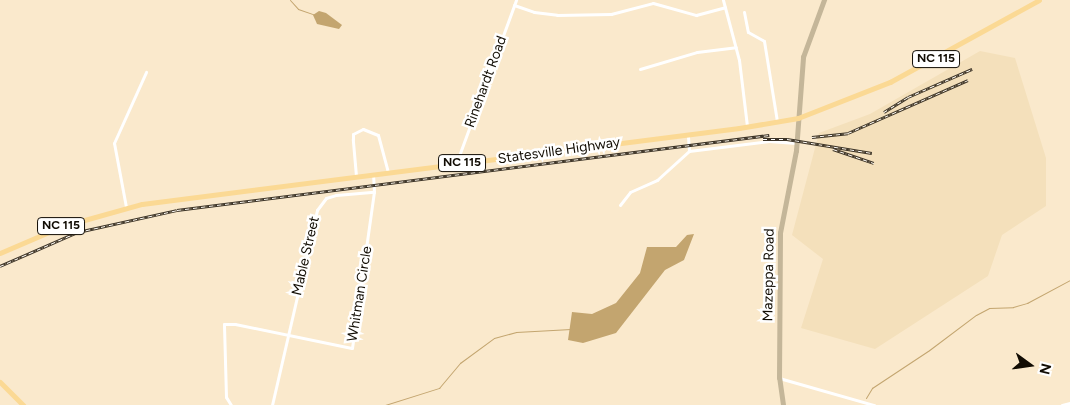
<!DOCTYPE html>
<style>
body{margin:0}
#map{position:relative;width:1070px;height:405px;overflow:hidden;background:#fae9cc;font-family:Figtree,sans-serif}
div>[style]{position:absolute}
.built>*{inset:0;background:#f4e0bb}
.water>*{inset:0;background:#c3a56f}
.stream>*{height:1px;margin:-0.5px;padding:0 0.5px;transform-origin:0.5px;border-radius:0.5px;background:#c3a56f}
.street>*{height:3px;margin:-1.5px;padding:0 1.5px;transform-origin:1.5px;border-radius:1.5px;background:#fff}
.secondary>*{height:4.5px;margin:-2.25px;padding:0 2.25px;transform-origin:2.25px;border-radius:2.25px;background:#c4b699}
.primary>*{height:5px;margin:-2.5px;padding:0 2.5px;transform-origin:2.5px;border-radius:2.5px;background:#fbd994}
.rail>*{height:3px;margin-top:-1.5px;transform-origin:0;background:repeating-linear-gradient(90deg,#fff 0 4px,#3a3226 0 8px);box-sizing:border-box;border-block:1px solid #3a3226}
span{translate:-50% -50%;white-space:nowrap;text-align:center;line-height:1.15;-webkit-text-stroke:5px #fff;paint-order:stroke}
.shield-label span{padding:1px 4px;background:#fff;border:1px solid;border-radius:4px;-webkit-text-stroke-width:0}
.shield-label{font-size:12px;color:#110c03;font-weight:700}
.street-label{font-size:14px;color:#110c03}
.north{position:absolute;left:1005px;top:340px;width:50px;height:50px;-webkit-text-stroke:4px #fff;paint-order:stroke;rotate:104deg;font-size:14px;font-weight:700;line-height:20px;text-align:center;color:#110c03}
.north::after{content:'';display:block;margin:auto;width:18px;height:22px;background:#110c03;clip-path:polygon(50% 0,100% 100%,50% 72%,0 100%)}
</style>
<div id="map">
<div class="built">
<div style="clip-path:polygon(980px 51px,1015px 58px,1046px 158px,1046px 206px,1002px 235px,988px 276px,875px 349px,801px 328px,823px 259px,792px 235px,819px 133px,870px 114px)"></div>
</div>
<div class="water">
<div style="clip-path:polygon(319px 11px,326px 13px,342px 25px,339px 29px,317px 24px,313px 15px)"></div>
<div style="clip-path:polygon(694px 234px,684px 260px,665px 270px,616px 333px,583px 343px,568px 340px,572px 312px,592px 314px,616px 303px,640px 273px,647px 247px,676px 247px,687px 235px)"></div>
</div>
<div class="stream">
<div style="left:290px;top:0;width:12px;rotate:48deg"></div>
<div style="left:298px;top:9px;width:18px;rotate:19deg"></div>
<div style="left:866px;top:398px;width:12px;rotate:-59deg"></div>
<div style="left:872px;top:388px;width:67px;rotate:-33.5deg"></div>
<div style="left:928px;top:351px;width:60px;rotate:-36.9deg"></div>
<div style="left:976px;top:315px;width:15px;rotate:-28deg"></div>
<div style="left:989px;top:308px;width:24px;rotate:-2deg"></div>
<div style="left:1013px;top:307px;width:15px;rotate:-16deg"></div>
<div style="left:1027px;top:303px;width:49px;rotate:-28.1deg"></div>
<div style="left:385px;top:405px;width:57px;rotate:-17.5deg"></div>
<div style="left:439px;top:388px;width:33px;rotate:-50deg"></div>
<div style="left:460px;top:363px;width:42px;rotate:-36.3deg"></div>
<div style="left:494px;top:338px;width:23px;rotate:-15deg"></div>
<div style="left:516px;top:332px;width:55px;rotate:-3.1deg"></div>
</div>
<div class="street">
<div style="left:723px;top:0;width:62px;rotate:75.1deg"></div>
<div style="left:739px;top:60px;width:66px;rotate:83.1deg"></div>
<div style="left:514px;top:5px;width:21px;rotate:19deg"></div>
<div style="left:534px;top:12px;width:23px;rotate:7deg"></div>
<div style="left:557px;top:15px;width:54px;rotate:-1.1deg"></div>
<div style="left:611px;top:14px;width:43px;rotate:-14.7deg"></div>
<div style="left:653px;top:3px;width:45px;rotate:15.6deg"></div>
<div style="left:696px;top:15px;width:30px;rotate:-15deg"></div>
<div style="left:744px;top:12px;width:20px;rotate:79deg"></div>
<div style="left:748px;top:32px;width:18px;rotate:29deg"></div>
<div style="left:764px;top:41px;width:81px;rotate:80.8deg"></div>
<div style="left:640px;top:69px;width:59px;rotate:-16.6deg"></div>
<div style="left:697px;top:52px;width:39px;rotate:-7deg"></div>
<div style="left:689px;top:151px;width:81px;rotate:-7.1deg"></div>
<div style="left:769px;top:141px;width:27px;rotate:4deg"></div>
<div style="left:456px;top:164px;width:175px;rotate:-69.9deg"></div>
<div style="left:356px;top:176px;width:37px;rotate:-95deg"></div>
<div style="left:353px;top:139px;width:5px;rotate:-90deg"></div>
<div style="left:353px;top:134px;width:11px;rotate:-27deg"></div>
<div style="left:363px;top:129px;width:16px;rotate:22deg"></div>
<div style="left:378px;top:135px;width:39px;rotate:75deg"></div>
<div style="left:620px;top:205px;width:16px;rotate:-52deg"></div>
<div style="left:630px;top:192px;width:30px;rotate:-24deg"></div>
<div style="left:657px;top:180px;width:43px;rotate:-42.2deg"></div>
<div style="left:689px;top:151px;width:16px;rotate:-94deg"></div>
<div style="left:126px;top:207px;width:65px;rotate:-100.6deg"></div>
<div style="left:114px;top:143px;width:78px;rotate:-65.7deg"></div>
<div style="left:779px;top:378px;width:99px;rotate:15.9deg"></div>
<div style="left:231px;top:405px;width:9px;rotate:-122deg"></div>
<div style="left:226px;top:397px;width:73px;rotate:-91.6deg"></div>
<div style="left:224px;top:324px;width:11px"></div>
<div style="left:235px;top:324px;width:119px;rotate:11.6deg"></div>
<div style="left:352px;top:348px;width:158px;rotate:-82deg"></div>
<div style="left:374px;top:192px;width:17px;rotate:-93deg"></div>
<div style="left:272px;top:405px;width:200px;rotate:-77deg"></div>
<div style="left:317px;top:210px;width:15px;rotate:-53deg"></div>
<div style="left:326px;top:198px;width:10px;rotate:-17deg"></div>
<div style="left:336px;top:195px;width:38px;rotate:-5deg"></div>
<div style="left:1062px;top:405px;width:8px;rotate:-14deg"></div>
</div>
<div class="secondary">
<div style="left:783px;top:405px;width:27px;rotate:-98deg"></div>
<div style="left:779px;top:378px;width:145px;rotate:-89.6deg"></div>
<div style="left:780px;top:233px;width:84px;rotate:-79deg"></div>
<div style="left:796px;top:151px;width:94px;rotate:-85.7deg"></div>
<div style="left:803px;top:57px;width:61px;rotate:-69.8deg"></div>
</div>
<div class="primary">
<div style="left:0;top:253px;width:69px;rotate:-23.2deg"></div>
<div style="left:63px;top:226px;width:82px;rotate:-15.6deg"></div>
<div style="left:142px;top:204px;width:602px;rotate:-7.25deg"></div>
<div style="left:739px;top:128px;width:60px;rotate:-9.6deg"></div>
<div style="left:798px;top:118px;width:99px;rotate:-21.4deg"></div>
<div style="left:890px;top:82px;width:170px;rotate:-28.8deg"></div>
<div style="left:0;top:382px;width:33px;rotate:45deg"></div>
</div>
<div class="rail">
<div style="left:884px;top:112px;width:28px;rotate:-32deg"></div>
<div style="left:908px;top:97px;width:70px;rotate:-23.6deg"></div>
<div style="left:812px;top:137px;width:36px;rotate:-6deg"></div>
<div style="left:848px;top:133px;width:131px;rotate:-23.8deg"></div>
<div style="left:763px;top:139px;width:24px"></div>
<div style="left:787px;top:139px;width:86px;rotate:9.4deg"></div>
<div style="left:833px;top:149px;width:43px;rotate:18.9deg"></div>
<div style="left:0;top:266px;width:85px;rotate:-23.6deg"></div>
<div style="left:78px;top:232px;width:101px;rotate:-12.5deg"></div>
<div style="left:177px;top:210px;width:597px;rotate:-7.22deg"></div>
</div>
<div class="shield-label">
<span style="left:936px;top:59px">NC 115</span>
<span style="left:462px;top:163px">NC 115</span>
<span style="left:61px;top:226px">NC 115</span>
</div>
<div class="street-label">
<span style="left:486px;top:82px;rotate:-70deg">Rinehardt Road</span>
<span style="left:559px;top:151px;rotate:-8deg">Statesville Highway</span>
<span style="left:306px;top:256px;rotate:-77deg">Mable Street</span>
<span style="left:769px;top:275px;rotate:-89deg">Mazeppa Road</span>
<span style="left:360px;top:294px;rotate:-81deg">Whitman Circle</span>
</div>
<div class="north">N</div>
</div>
